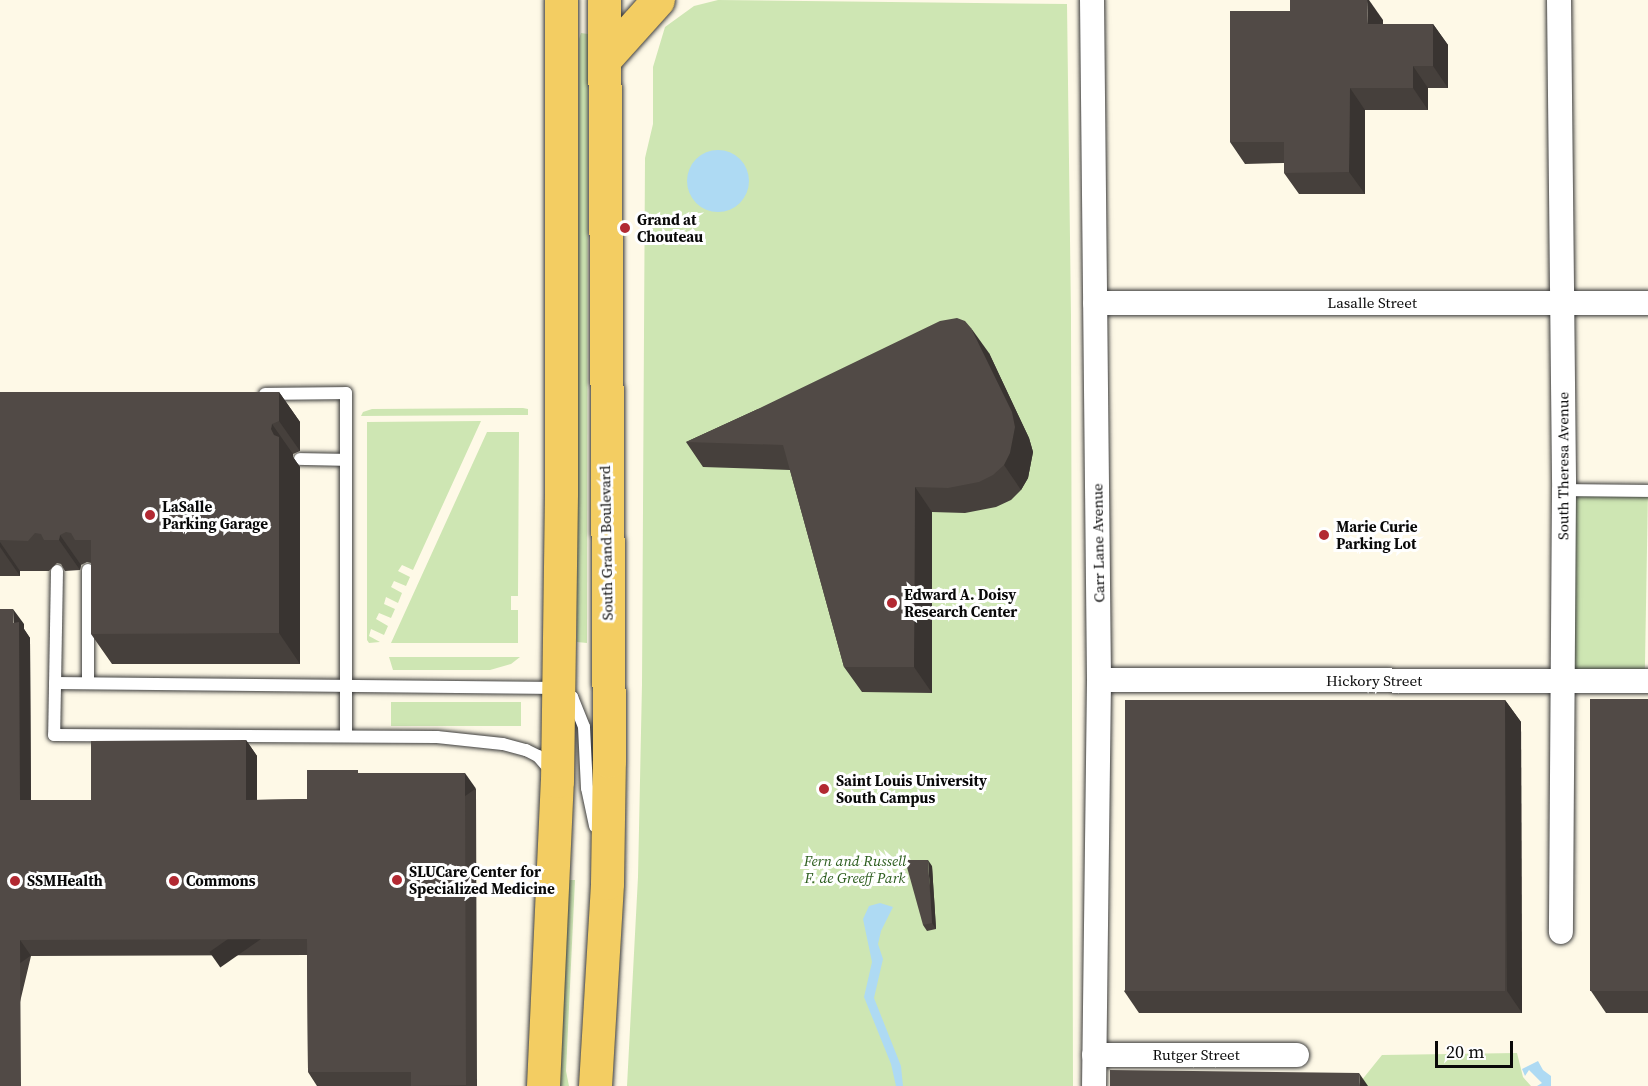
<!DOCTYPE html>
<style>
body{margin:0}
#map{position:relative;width:1648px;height:1086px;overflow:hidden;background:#fef9e7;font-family:"Source Serif 4",serif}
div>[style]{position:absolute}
.green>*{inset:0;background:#cee6b3;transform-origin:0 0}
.water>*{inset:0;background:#aedaf3}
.round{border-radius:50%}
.roads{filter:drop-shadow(0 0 2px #3c3c3c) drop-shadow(0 0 2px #3c3c3c)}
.service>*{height:12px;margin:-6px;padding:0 6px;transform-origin:6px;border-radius:6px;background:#fff}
.minor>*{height:24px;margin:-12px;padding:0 12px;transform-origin:12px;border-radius:12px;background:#fff}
.primary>*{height:33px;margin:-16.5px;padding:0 16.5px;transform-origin:16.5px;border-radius:16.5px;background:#f3cd62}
.wall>*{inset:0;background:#46403c}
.shaded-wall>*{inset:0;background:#393431;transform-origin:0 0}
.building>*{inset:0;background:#514a46;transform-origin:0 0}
.dots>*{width:16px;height:16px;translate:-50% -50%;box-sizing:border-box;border:3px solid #fff;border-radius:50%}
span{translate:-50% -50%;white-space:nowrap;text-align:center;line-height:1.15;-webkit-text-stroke:6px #fff;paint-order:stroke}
.poi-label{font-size:15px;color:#090909;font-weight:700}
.left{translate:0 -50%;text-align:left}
.street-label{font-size:15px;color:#090909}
.park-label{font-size:15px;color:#2c5d1e;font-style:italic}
.scale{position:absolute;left:1435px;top:1041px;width:78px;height:27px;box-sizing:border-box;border:3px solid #090909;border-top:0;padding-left:8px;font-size:18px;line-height:21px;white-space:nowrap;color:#090909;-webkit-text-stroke:4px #fff;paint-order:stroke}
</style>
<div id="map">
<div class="green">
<div style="clip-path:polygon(718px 0,1067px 4px,1071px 316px,1073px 1086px,627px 1086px,638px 877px,642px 684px,645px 158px,653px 124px,653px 67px,665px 27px,694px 6px)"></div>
<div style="clip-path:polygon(581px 33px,588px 34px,588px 38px,587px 643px,577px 642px,579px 39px)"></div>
<div style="clip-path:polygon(523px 408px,528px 409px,528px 415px,361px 416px,363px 412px,372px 409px)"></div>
<div style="clip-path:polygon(481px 421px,413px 570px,402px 565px,398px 571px,410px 577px,406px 586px,394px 581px,391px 587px,402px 593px,398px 603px,386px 597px,384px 604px,395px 609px,391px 618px,379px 613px,376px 619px,388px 626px,384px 635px,371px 629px,369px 636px,380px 642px,369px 643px,367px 640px,367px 422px)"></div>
<div style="clip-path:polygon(487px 432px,519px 432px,518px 596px,511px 596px,511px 610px,518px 610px,518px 643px,391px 643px)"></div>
<div style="left:1564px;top:490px;width:84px;height:191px;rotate:1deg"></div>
<div style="clip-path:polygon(389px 657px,520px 657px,511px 664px,490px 670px,393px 670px)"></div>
<div style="left:391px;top:702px;width:130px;height:24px"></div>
<div style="clip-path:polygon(568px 880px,575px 880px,566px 1071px,569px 1086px,558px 1086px)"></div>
<div style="clip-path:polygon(1517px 1053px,1523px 1077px,1531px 1086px,1357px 1086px,1382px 1055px)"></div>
</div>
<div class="water">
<div class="round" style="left:687px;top:150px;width:62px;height:62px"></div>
<div style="clip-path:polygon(880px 903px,893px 907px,881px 931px,878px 944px,883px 959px,874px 998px,901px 1066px,903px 1086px,896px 1086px,891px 1064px,864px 997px,872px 962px,863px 919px,869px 906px)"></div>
<div style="clip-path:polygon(1538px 1061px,1543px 1070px,1551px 1076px,1551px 1086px,1537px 1086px,1542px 1083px,1529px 1070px,1525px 1076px,1522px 1069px)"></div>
</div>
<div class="roads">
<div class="service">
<div style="left:265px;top:394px;width:81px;rotate:-0.7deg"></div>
<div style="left:346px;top:393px;width:341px;rotate:90deg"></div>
<div style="left:300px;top:459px;width:46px;rotate:1.2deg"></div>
<div style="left:1564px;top:490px;width:84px;rotate:0.7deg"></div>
<div style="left:57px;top:571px;width:164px;rotate:91deg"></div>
<div style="left:54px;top:735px;width:383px;rotate:0.3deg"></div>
<div style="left:437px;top:737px;width:66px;rotate:6.1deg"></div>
<div style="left:503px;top:744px;width:24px;rotate:15deg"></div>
<div style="left:526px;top:750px;width:13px;rotate:27deg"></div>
<div style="left:538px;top:756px;width:20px;rotate:49deg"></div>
<div style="left:55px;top:683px;width:503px;rotate:0.57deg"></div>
<div style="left:558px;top:688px;width:17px;rotate:33deg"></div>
<div style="left:572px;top:697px;width:32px;rotate:68deg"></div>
<div style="left:584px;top:727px;width:61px;rotate:87.2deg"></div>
<div style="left:587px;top:788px;width:39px;rotate:78deg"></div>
<div style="left:88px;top:683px;width:113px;rotate:-90deg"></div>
</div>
<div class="minor">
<div style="left:1092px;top:0;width:680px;rotate:89.41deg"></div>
<div style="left:1099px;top:680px;width:406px;rotate:90.7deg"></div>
<div style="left:1559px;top:0;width:490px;rotate:89.4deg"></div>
<div style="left:1564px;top:490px;width:442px;rotate:90.4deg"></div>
<div style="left:1095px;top:303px;width:553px"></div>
<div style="left:1099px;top:680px;width:549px;rotate:0.1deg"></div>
<div style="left:1094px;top:1055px;width:203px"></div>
</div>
<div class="primary">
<div style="left:605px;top:59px;width:79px;rotate:-48.1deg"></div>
<div style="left:543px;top:1086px;width:305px;rotate:-87.4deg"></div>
<div style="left:557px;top:781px;width:288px;rotate:-89.2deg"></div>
<div style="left:561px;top:493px;width:493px;rotate:-90deg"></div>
<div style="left:595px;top:1086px;width:203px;rotate:-86.6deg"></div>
<div style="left:607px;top:883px;width:122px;rotate:-89.1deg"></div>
<div style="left:609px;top:761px;width:761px;rotate:-90.38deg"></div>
</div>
</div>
<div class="wall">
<div style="clip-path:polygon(1383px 20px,1383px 24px,1433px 24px,1448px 45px,1448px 88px,1428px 88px,1428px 110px,1365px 110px,1365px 194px,1299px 194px,1284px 173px,1284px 163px,1245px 164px,1230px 142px)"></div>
<div style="clip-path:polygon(989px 353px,1029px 438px,1033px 452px,1028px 478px,1021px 490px,1011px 500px,996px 507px,965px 513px,932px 512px,932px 693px,862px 692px,844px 667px,790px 470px,703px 467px,686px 442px,758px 409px)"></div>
<div style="clip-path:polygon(0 392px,279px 392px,300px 422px,300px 451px,293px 454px,293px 457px,300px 467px,300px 664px,112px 664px,91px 634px,91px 563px,87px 562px,81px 565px,80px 570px,65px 571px,61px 564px,57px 563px,49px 571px,20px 571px,20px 576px,0 576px)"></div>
<div style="clip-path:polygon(24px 624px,24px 629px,30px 638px,31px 800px,91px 800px,246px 740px,257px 756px,257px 800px,307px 799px,360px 773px,476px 789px,477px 1086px,317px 1086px,308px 1072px,307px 955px,31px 956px,0 1086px)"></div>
<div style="clip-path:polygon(1648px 699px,1648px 1013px,1606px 1013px,1591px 991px)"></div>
<div style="clip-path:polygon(1505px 700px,1521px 722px,1522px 1013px,1139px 1013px,1124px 991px)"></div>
<div style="clip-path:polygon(932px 866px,936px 929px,927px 931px,923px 925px)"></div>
</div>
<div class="shaded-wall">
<div style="clip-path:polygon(1367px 0,1369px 0,1383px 20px,1383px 45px,1368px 24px)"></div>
<div style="clip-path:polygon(1433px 24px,1448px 45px,1448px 88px,1433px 66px)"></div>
<div style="clip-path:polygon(1413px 66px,1428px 88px,1428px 110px,1413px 88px)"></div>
<div style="clip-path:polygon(1350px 88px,1365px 110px,1365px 194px,1349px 172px)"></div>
<div style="clip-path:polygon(971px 328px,989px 353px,1029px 438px,1033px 452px,1028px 478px,1021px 490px,1004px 465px)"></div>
<div style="clip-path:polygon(279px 392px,300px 422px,300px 451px,279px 421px)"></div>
<div style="clip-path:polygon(272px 424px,293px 454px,293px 457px,300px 467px,300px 664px,279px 633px,271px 429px)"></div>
<div style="clip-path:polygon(915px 487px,932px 512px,932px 693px,914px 667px)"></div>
<div style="clip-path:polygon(60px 535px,81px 565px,80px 570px,59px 540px)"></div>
<div style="clip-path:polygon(0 542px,20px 571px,20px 576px,0 547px)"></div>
<div style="clip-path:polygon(13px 609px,24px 624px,24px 629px,30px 638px,31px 816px,20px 800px)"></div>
<div style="clip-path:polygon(1505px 700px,1521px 722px,1522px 1013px,1507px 991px)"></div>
<div style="clip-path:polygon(246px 740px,257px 756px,257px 815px,246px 800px)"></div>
<div style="left:465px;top:773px;width:19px;height:312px;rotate:55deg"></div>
<div style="clip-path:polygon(928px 860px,932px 866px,936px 929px,932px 923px)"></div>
<div style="left:20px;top:940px;width:19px;height:146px;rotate:55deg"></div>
<div style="clip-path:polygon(1359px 1073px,1368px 1086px,1360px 1086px)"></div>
</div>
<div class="building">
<div style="clip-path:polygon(1290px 0,1367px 0,1368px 24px,1433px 24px,1433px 66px,1413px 66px,1413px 88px,1350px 88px,1349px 172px,1284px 173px,1284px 142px,1230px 142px,1230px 11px,1290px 11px)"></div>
<div style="clip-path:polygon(957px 318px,965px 321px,971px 328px,1012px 412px,1015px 427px,1010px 453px,1004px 465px,993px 475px,979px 482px,948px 488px,915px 487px,914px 667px,844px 667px,783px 445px,686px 442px,758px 409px,940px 321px)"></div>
<div style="clip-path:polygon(0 392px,279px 392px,279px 421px,272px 424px,271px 429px,274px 435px,279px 437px,279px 633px,91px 634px,91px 540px,75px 540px,71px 533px,66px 532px,60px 535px,59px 540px,44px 540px,41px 534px,35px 533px,28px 541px,0 540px)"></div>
<div style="clip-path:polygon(0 609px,13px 609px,13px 623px,19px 622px,20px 800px,91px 800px,91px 741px,246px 740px,246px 800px,307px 799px,307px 770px,358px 770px,358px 773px,465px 773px,466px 1085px,411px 1086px,411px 1072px,308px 1072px,307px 939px,20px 940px,21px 1086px,0 1086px)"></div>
<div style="left:1590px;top:699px;width:58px;height:292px"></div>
<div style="left:1505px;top:700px;width:291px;height:380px;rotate:90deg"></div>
<div style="clip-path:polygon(905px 860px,928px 860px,932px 923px,923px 925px)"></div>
<div style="clip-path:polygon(1110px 1070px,1359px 1073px,1360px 1086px,1110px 1086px)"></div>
</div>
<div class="dots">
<div style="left:625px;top:228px;background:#b22932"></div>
<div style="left:150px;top:515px;background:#b22932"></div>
<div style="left:1324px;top:535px;background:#b22932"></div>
<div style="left:892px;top:603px;background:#b22932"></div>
<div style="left:824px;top:789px;background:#b22932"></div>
<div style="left:397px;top:880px;background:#b22932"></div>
<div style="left:15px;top:881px;background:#b22932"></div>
<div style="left:174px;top:881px;background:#b22932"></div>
</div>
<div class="poi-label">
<span class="left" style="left:637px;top:228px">Grand at<br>Chouteau</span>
<span class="left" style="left:162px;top:515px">LaSalle<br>Parking Garage</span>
<span class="left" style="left:1336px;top:535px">Marie Curie<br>Parking Lot</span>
<span class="left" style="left:904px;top:603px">Edward A. Doisy<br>Research Center</span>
<span class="left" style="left:836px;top:789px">Saint Louis University<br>South Campus</span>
<span class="left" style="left:409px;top:880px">SLUCare Center for<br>Specialized Medicine</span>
<span class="left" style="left:27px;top:881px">SSMHealth</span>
<span class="left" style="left:186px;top:881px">Commons</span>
</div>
<div class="street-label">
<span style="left:1372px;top:303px">Lasalle Street</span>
<span style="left:1563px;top:466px;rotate:-90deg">South Theresa Avenue</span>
<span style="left:606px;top:543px;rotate:-91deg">South Grand Boulevard</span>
<span style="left:1098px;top:543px;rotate:-91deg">Carr Lane Avenue</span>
<span style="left:1374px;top:681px">Hickory Street</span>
<span style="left:1196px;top:1055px">Rutger Street</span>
</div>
<div class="park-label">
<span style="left:855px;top:869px">Fern and Russell<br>F. de Greeff Park</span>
</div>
<div class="scale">20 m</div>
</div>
